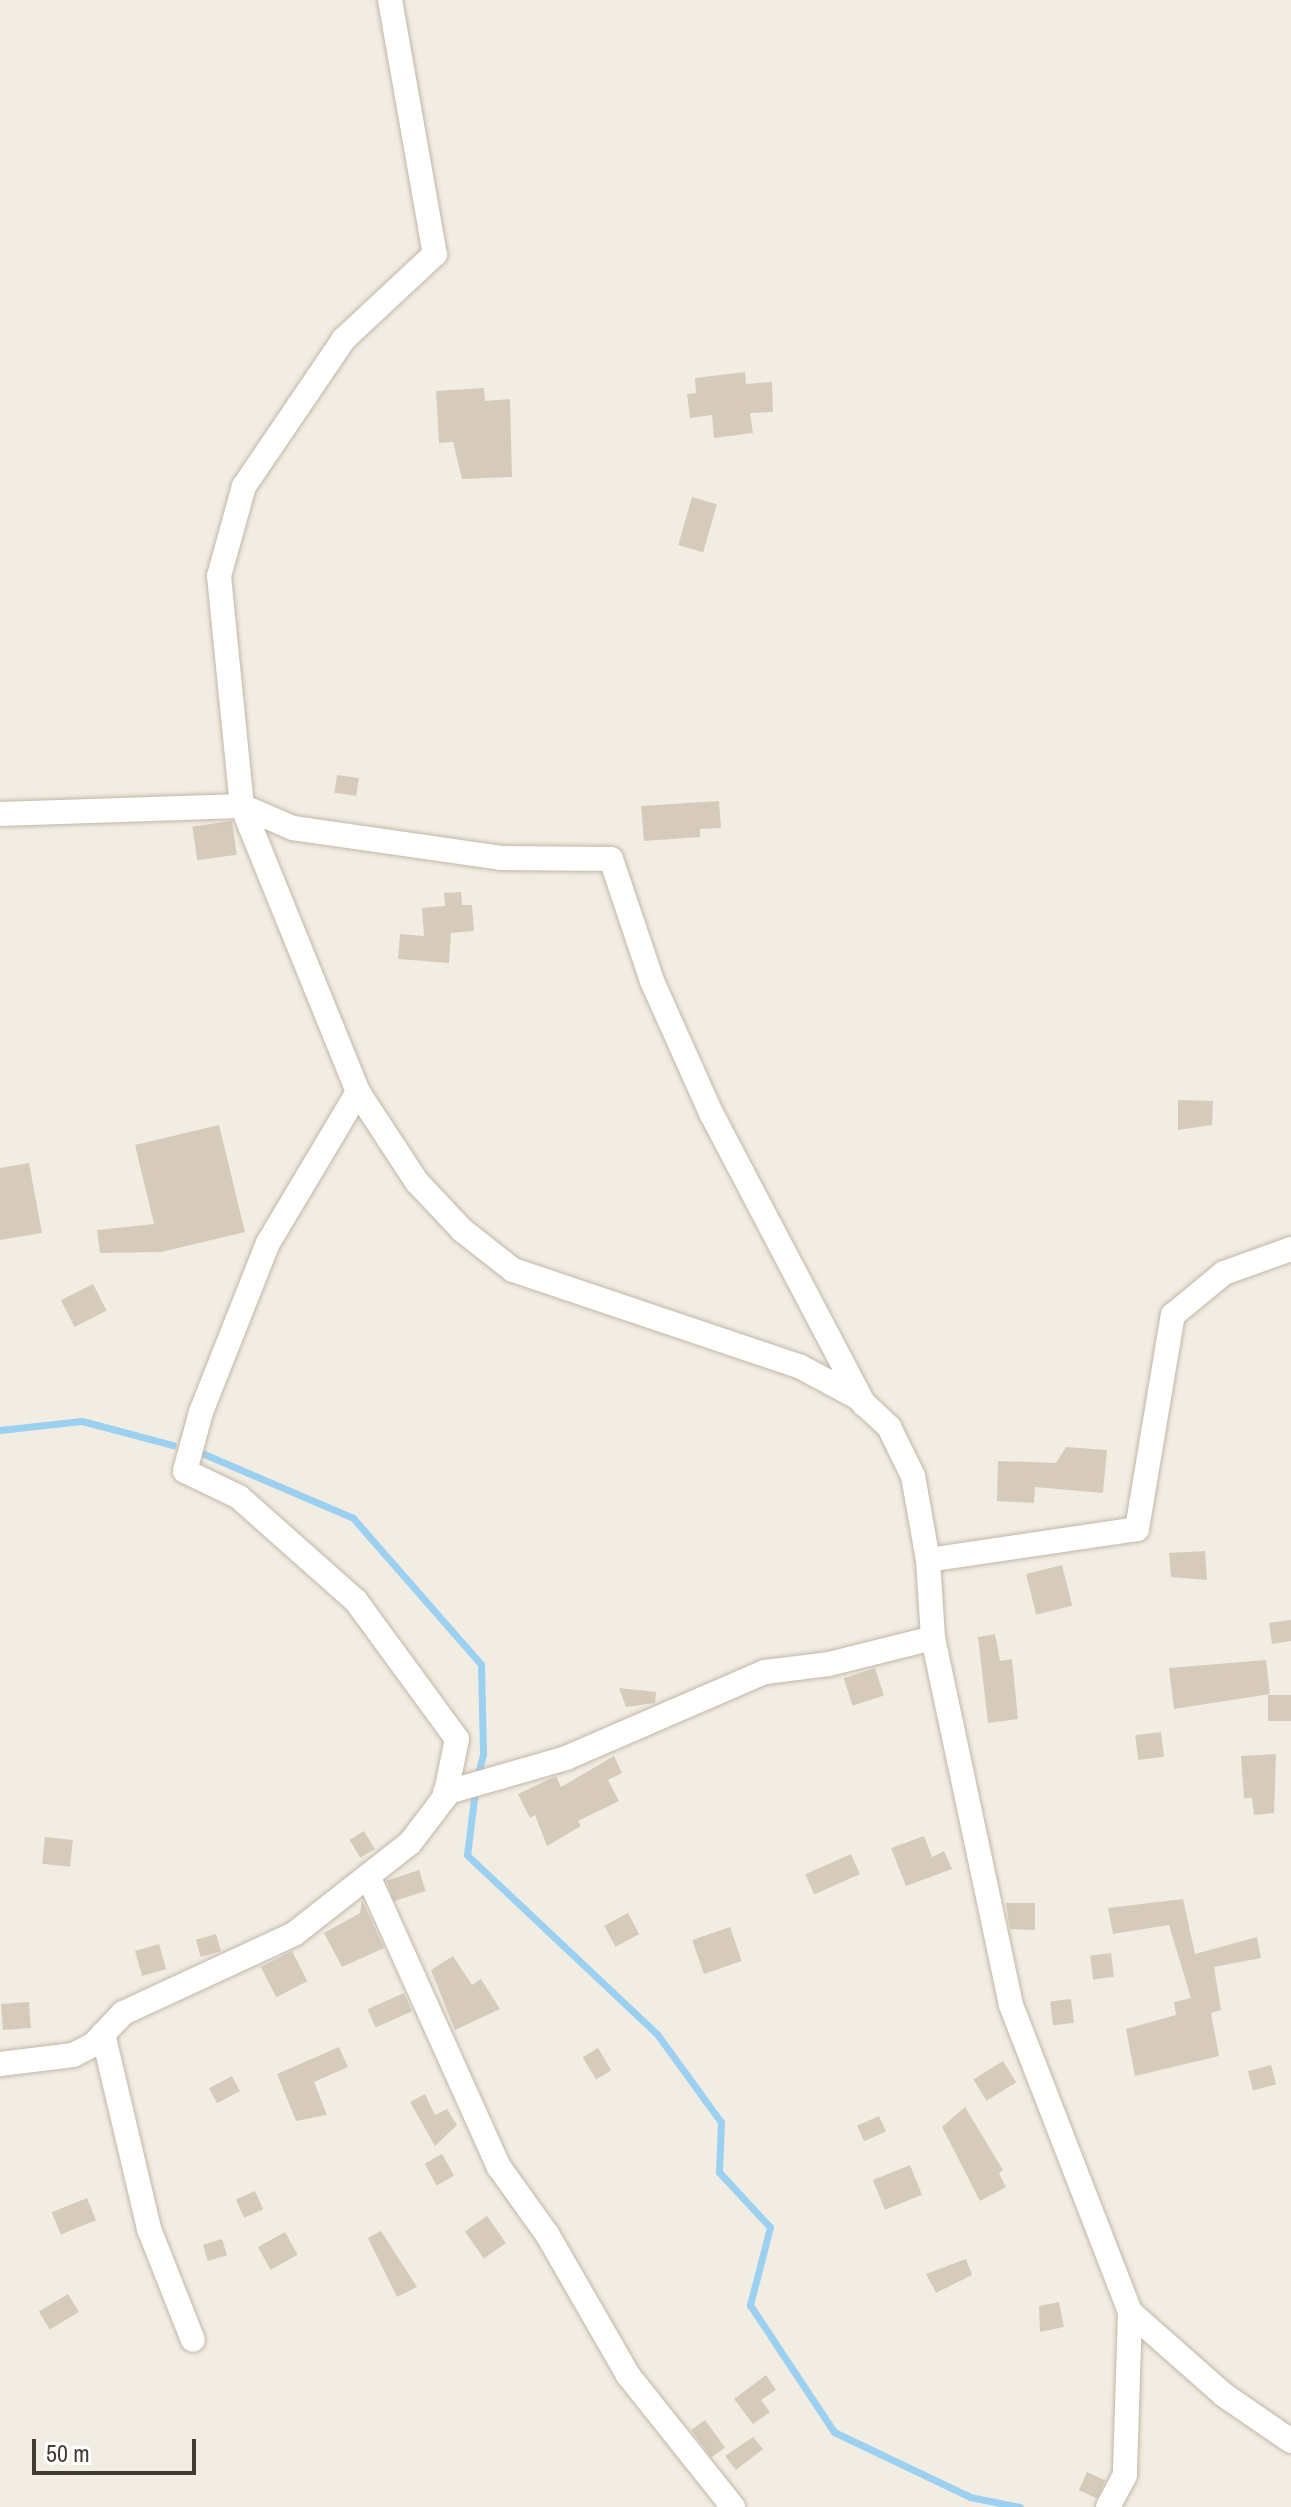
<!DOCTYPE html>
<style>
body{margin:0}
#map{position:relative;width:1291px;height:2507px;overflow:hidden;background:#f2ede2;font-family:"Archivo Narrow",sans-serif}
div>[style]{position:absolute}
.stream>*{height:7px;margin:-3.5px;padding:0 3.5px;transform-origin:3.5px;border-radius:3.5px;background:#9cd0f1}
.building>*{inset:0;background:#d6cbbb;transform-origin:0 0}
.roads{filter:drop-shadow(0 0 2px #c0b7a8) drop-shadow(0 0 2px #c0b7a8)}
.street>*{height:24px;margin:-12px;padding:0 12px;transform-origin:12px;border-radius:12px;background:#fff}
span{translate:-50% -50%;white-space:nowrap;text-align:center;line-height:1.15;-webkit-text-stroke:8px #fff;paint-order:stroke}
.scale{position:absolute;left:32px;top:2439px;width:164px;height:36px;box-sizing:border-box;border:4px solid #433c33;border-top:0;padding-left:10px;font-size:24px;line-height:28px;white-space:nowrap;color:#433c33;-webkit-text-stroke:6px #fff;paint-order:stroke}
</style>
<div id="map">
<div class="stream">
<div style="left:0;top:1430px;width:82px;rotate:-6.3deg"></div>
<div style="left:82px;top:1421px;width:94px;rotate:14.8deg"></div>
<div style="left:197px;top:1451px;width:170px;rotate:23.2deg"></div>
<div style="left:353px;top:1518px;width:194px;rotate:48.8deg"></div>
<div style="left:481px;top:1664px;width:90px;rotate:88.7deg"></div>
<div style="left:483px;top:1754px;width:25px;rotate:104deg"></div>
<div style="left:475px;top:1791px;width:64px;rotate:97.1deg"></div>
<div style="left:467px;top:1855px;width:261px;rotate:43.3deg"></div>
<div style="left:657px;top:2034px;width:109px;rotate:54deg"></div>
<div style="left:721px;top:2122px;width:50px;rotate:92.3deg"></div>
<div style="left:719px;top:2172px;width:75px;rotate:47.2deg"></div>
<div style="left:770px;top:2227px;width:81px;rotate:104.4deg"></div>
<div style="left:750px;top:2305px;width:152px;rotate:56.5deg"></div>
<div style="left:834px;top:2432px;width:151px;rotate:25.5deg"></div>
<div style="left:970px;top:2497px;width:51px;rotate:11.3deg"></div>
</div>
<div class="building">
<div style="clip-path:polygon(745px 372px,746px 384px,772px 382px,773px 412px,750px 413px,753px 433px,714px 438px,712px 415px,690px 418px,687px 394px,696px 393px,695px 378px)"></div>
<div style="clip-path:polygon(484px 388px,485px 401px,510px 399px,512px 477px,462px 479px,453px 442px,439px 443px,436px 391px)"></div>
<div style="left:692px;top:497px;width:26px;height:50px;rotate:16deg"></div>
<div style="left:337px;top:775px;width:22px;height:18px;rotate:8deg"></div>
<div style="clip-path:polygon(719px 801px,721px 828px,700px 829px,700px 837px,644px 841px,641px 806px)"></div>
<div style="left:232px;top:821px;width:34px;height:40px;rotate:82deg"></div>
<div style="clip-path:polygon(461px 892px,462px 905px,472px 905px,474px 931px,451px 933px,449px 963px,398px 959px,400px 934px,424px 936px,422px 908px,445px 906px,444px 893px)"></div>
<div style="clip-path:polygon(1178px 1100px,1213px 1101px,1212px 1125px,1178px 1130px)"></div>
<div style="clip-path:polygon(219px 1125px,245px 1232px,161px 1252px,100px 1253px,97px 1230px,154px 1224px,135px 1145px)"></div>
<div style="clip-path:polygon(29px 1163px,42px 1233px,0 1240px,0 1168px)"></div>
<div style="left:93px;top:1284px;width:30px;height:36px;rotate:63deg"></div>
<div style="clip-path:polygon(1066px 1447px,1107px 1450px,1103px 1493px,1035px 1487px,1034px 1503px,997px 1501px,998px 1461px,1056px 1463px)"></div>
<div style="clip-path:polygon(1205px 1551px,1207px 1580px,1171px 1577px,1169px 1553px)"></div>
<div style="left:1062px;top:1565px;width:42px;height:37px;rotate:76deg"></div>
<div style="clip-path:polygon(1291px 1620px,1291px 1641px,1272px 1644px,1269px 1623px)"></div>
<div style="clip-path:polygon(995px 1634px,1000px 1661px,1012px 1659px,1018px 1719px,988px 1723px,978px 1637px)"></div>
<div style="clip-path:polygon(1266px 1660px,1270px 1694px,1174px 1709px,1169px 1668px)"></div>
<div style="left:875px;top:1668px;width:29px;height:33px;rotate:72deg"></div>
<div style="clip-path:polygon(619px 1688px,656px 1692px,655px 1703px,626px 1707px)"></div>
<div style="left:1268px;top:1695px;width:23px;height:26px"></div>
<div style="left:1161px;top:1732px;width:25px;height:26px;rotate:83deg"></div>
<div style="clip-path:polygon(1276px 1754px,1274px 1813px,1254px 1815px,1252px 1798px,1244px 1798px,1241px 1756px)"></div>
<div style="clip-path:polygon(614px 1756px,622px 1773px,608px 1780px,619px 1801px,578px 1821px,581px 1826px,547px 1846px,535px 1815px,530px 1818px,518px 1794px,556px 1776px,561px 1787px)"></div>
<div style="left:364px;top:1831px;width:21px;height:17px;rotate:59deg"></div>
<div style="clip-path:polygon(924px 1836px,932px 1857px,944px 1851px,952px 1869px,906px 1886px,891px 1848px)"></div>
<div style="left:45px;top:1837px;width:28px;height:27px;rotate:6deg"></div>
<div style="left:851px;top:1854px;width:22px;height:50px;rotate:66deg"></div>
<div style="left:419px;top:1870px;width:22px;height:34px;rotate:72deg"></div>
<div style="clip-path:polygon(1183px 1899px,1195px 1954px,1257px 1937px,1261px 1958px,1214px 1967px,1221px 2010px,1211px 2013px,1219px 2056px,1135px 2076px,1126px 2029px,1176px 2015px,1174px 2002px,1191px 1998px,1169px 1925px,1113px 1934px,1108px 1908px)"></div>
<div style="clip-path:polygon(362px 1900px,384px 1948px,342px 1967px,324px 1933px,360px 1913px)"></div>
<div style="clip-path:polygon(1006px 1903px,1035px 1903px,1035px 1930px,1010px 1929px)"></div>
<div style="left:628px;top:1913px;width:24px;height:27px;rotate:62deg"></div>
<div style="left:730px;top:1927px;width:36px;height:40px;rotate:71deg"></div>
<div style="left:216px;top:1934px;width:18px;height:21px;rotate:74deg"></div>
<div style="left:159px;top:1944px;width:26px;height:25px;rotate:74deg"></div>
<div style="left:292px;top:1951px;width:34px;height:35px;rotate:63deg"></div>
<div style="left:1111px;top:1953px;width:24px;height:21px;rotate:83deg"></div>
<div style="clip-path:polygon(453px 1956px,472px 1985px,481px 1979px,500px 2009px,455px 2030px,431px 1970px)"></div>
<div style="left:404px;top:1993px;width:20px;height:40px;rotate:66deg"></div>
<div style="left:1071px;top:1999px;width:24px;height:21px;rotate:83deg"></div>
<div style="left:29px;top:2002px;width:26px;height:28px;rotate:86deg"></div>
<div style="clip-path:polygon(339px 2047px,348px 2067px,314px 2082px,327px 2115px,296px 2121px,277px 2074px)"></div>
<div style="left:598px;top:2048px;width:26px;height:18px;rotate:59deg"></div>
<div style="left:1003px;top:2061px;width:25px;height:35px;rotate:58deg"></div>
<div style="left:1271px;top:2065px;width:20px;height:24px;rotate:75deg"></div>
<div style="left:232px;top:2076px;width:17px;height:26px;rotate:62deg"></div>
<div style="clip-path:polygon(425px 2094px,435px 2115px,447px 2109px,457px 2125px,435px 2146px,410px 2102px)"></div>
<div style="clip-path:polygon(965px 2107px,1003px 2170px,999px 2173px,1006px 2187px,980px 2201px,942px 2127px)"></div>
<div style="left:879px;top:2116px;width:17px;height:24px;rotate:66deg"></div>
<div style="left:442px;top:2154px;width:25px;height:20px;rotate:61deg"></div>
<div style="left:910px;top:2165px;width:32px;height:40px;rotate:68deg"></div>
<div style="left:255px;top:2191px;width:20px;height:21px;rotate:66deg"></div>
<div style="left:87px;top:2198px;width:24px;height:38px;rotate:68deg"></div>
<div style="left:487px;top:2216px;width:33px;height:27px;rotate:55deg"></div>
<div style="clip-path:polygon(381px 2231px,417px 2287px,397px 2297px,368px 2238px)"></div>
<div style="left:285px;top:2232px;width:26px;height:31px;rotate:61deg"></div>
<div style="left:222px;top:2239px;width:17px;height:20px;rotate:73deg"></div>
<div style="clip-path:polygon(966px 2259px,972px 2275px,936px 2293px,926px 2274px)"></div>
<div style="left:68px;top:2294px;width:21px;height:34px;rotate:59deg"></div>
<div style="clip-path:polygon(1059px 2302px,1064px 2327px,1040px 2332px,1039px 2306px)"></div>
<div style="clip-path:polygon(766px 2375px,776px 2390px,761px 2400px,770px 2412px,753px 2424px,734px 2399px)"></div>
<div style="left:705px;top:2420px;width:34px;height:17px;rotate:54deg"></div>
<div style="clip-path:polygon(753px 2437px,763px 2449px,736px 2470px,725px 2456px)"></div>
<div style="left:1087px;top:2472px;width:20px;height:20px;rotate:24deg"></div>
</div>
<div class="roads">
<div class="street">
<div style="left:390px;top:0;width:258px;rotate:80deg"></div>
<div style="left:435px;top:254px;width:125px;rotate:137deg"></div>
<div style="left:344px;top:339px;width:178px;rotate:124.2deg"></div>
<div style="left:244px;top:486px;width:93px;rotate:105.5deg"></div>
<div style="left:219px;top:576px;width:231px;rotate:84.3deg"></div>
<div style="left:242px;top:806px;width:309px;rotate:67.9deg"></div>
<div style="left:358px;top:1092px;width:108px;rotate:56.8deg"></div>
<div style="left:417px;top:1182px;width:66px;rotate:46.8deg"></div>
<div style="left:462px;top:1230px;width:65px;rotate:38.1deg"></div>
<div style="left:513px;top:1270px;width:302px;rotate:18.6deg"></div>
<div style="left:799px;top:1366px;width:66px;rotate:28.1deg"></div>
<div style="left:857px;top:1397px;width:44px;rotate:43.2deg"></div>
<div style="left:889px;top:1427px;width:55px;rotate:63.9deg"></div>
<div style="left:913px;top:1476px;width:85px;rotate:79.9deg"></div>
<div style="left:928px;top:1560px;width:78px;rotate:86.3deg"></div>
<div style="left:933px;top:1638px;width:375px;rotate:78deg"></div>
<div style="left:1011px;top:2005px;width:329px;rotate:68.8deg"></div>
<div style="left:1130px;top:2312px;width:163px;rotate:91.8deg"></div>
<div style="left:1125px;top:2475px;width:36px;rotate:118deg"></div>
<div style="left:0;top:814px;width:242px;rotate:-1.9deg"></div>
<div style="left:242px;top:806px;width:56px;rotate:23.3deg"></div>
<div style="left:293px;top:828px;width:210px;rotate:8.2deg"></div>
<div style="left:501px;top:858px;width:110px;rotate:0.5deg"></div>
<div style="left:611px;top:859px;width:129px;rotate:71.4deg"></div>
<div style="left:652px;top:981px;width:145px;rotate:65.9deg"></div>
<div style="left:711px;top:1113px;width:329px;rotate:62.3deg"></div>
<div style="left:928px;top:1560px;width:211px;rotate:-8.4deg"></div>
<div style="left:1137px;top:1529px;width:217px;rotate:-80.5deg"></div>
<div style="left:1173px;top:1315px;width:66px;rotate:-39.5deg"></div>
<div style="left:1224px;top:1273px;width:71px;rotate:-19.7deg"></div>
<div style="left:445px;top:1793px;width:126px;rotate:-16.1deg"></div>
<div style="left:566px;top:1758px;width:217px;rotate:-23.4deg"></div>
<div style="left:765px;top:1672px;width:64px;rotate:-7.1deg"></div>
<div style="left:829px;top:1664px;width:107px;rotate:-14deg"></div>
<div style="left:369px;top:1878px;width:317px;rotate:65.8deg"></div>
<div style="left:499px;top:2167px;width:82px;rotate:54.4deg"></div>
<div style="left:547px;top:2234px;width:163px;rotate:60.1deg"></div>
<div style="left:628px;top:2375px;width:169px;rotate:51.5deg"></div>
<div style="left:103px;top:2034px;width:200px;rotate:76.7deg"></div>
<div style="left:149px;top:2229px;width:119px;rotate:68.4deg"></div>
<div style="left:0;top:2064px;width:74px;rotate:-7deg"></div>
<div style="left:73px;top:2055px;width:22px;rotate:-27deg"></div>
<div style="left:93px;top:2045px;width:44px;rotate:-46.8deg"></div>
<div style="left:123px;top:2013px;width:188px;rotate:-24.8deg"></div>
<div style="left:294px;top:1934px;width:147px;rotate:-38.1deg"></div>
<div style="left:410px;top:1843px;width:58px;rotate:-52.7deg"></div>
<div style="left:445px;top:1797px;width:59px;rotate:-78.3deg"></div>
<div style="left:457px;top:1739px;width:171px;rotate:-126.2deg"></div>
<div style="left:356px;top:1601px;width:157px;rotate:-138.4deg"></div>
<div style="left:239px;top:1497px;width:60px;rotate:-154.3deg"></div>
<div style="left:185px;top:1471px;width:61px;rotate:-74.8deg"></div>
<div style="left:201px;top:1412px;width:182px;rotate:-68.4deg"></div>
<div style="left:268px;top:1243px;width:176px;rotate:-59.2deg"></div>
<div style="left:1130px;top:2312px;width:125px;rotate:41.4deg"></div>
<div style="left:1224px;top:2395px;width:81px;rotate:34.5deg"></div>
</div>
</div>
<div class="scale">50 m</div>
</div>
